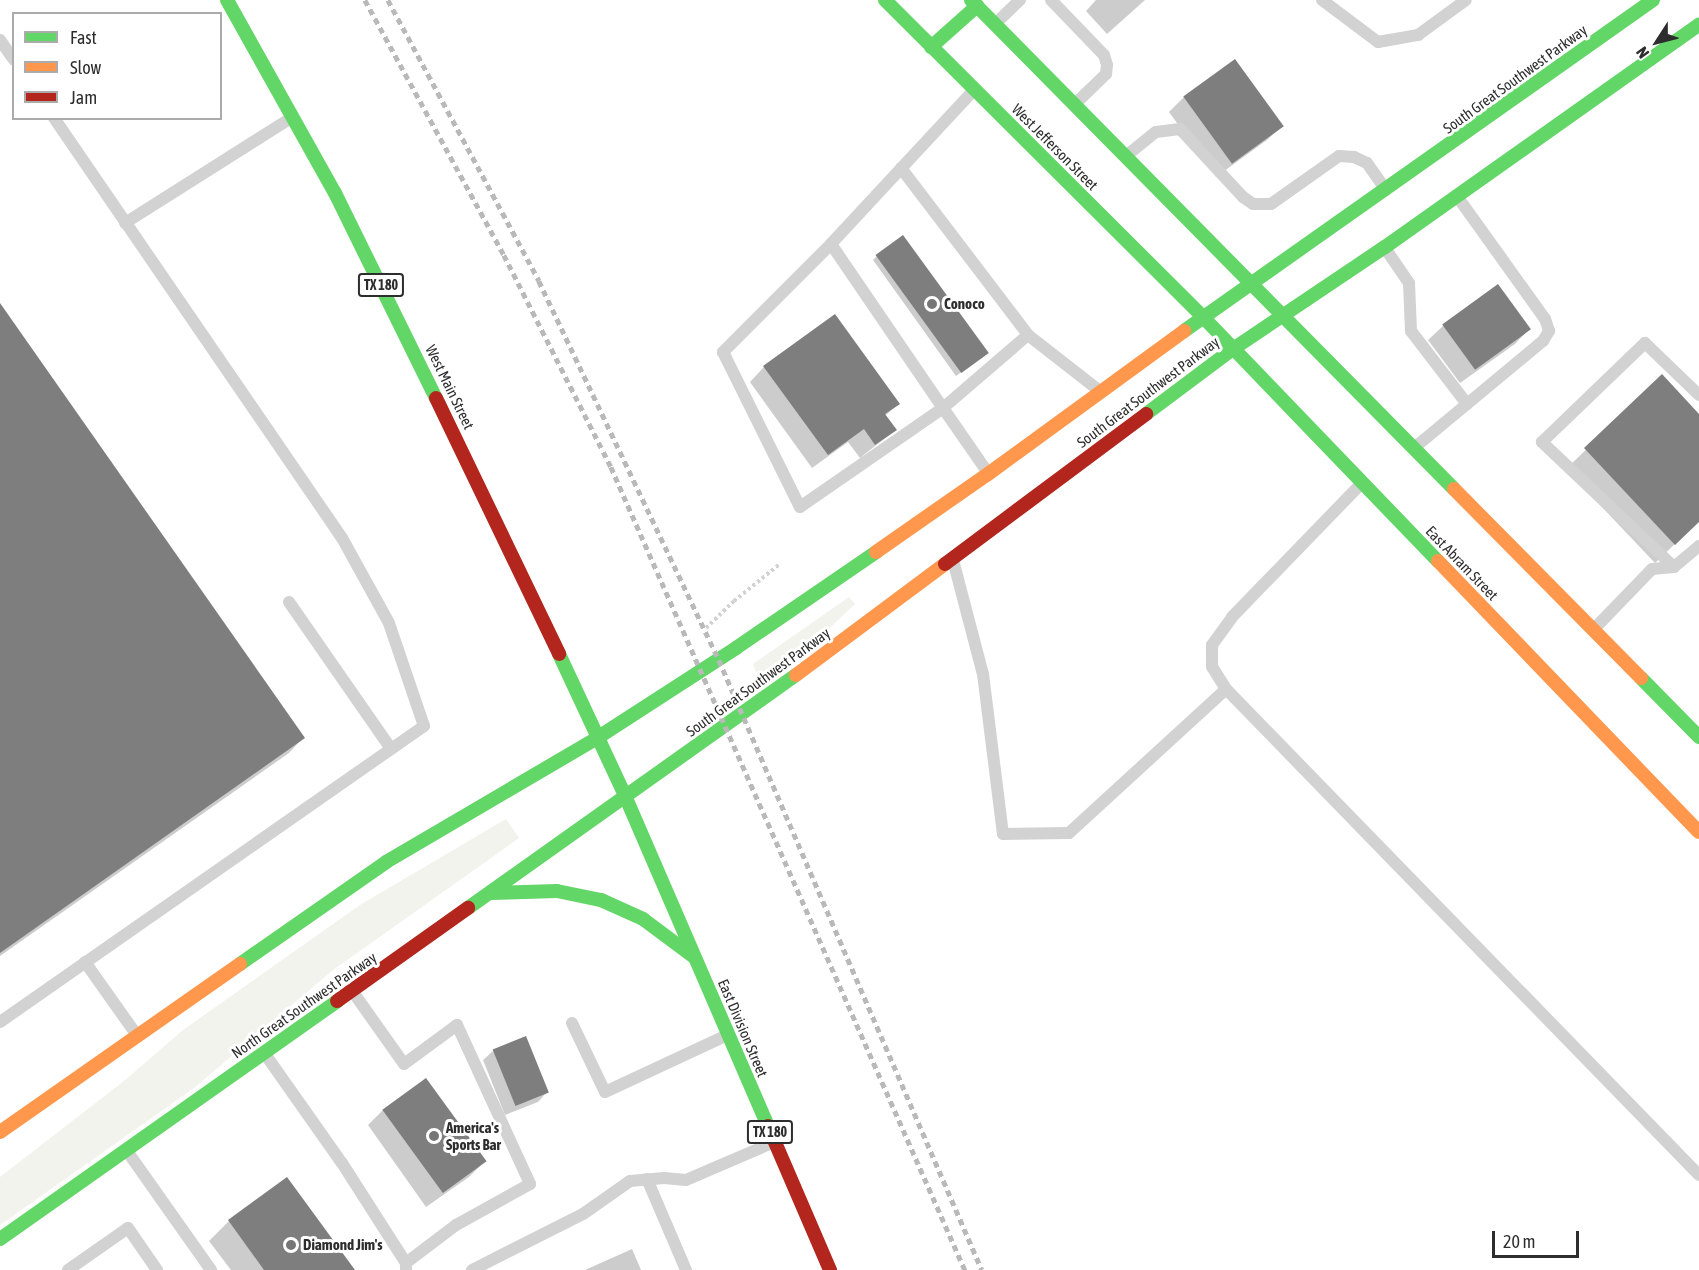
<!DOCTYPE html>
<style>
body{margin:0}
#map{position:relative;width:1699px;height:1270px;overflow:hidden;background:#fff;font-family:"Asap Condensed",sans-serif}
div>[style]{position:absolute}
.green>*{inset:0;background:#f1f3ec}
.shadow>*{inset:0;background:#0003}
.building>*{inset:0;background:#7e7e7e;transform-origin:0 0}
.path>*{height:4px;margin-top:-2px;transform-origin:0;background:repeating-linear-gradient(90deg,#d2d2d2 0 3px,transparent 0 6px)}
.lane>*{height:12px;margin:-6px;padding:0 6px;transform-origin:6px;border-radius:6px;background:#d2d2d2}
.fast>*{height:14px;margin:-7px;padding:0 7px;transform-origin:7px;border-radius:7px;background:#63d668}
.slow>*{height:14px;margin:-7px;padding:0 7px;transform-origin:7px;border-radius:7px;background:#ff974d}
.jam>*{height:14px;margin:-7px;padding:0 7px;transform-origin:7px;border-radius:7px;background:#b3261e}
.rail>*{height:4.5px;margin-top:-2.25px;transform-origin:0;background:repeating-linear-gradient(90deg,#b9b9b9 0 6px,transparent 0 10.5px)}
.dots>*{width:16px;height:16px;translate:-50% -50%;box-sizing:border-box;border:3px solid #fff;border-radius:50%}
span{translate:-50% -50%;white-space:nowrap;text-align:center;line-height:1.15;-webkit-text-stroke:6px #fff;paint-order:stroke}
.shield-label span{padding:2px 4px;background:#fff;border:2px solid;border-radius:4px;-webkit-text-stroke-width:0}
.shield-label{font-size:14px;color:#2d2d2d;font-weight:700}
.street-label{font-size:15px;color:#2d2d2d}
.poi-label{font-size:15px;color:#2d2d2d;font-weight:700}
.left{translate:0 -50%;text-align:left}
.legend{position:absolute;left:12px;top:12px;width:210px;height:108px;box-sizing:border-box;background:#fff;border:2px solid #ababab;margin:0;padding:8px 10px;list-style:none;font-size:18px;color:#2d2d2d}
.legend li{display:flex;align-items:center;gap:12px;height:30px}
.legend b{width:30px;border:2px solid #ababab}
.north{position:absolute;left:1627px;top:12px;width:60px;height:60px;-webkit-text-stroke:4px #fff;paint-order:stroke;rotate:234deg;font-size:16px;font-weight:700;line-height:24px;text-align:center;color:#2d2d2d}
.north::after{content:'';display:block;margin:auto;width:21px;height:27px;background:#2d2d2d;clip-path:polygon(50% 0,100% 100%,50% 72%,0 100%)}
.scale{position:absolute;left:1492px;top:1231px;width:87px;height:27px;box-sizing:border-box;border:3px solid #2d2d2d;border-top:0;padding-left:8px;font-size:18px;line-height:21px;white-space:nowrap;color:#2d2d2d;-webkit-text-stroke:4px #fff;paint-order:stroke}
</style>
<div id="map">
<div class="green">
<div style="clip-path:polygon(849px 597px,855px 604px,820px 637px,760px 681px,753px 664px)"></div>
<div style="clip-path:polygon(506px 819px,519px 838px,333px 970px,194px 1088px,0 1225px,0 1177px,124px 1081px,183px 1030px,360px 905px)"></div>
</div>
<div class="shadow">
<div style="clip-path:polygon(1145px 0,1107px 34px,1086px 11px,1096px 0)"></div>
<div style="clip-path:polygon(1234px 61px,1282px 126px,1267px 140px,1216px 177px,1169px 112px,1184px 97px)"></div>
<div style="clip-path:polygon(877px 256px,982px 357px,956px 376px,873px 260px)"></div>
<div style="clip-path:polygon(1498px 286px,1529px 329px,1515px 344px,1460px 383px,1428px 340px,1443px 326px)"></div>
<div style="clip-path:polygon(0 306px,303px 738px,289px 753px,0 956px)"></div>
<div style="clip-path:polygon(764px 367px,898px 404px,885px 416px,895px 430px,860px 458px,848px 442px,812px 468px,750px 382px)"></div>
<div style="clip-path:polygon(1662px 376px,1699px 416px,1699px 521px,1655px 563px,1566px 469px)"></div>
<div style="clip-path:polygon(493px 1051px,547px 1092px,538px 1102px,505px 1115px,483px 1060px)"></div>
<div style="clip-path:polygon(426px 1080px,484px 1162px,469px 1177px,426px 1207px,368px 1125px,383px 1110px)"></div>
<div style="clip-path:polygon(286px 1179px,353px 1270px,231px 1270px,209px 1241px,229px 1221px)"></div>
<div style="clip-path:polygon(632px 1249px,641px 1270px,585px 1270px)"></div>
</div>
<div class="building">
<div style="left:1235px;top:59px;width:83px;height:64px;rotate:54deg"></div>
<div style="left:903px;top:235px;width:146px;height:34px;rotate:54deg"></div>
<div style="left:1498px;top:284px;width:56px;height:69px;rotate:54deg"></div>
<div style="clip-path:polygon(0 303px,305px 738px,0 953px)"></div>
<div style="clip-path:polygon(835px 314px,900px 404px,885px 414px,897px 430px,875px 445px,864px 429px,828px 455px,763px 366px)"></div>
<div style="clip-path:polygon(1662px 374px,1699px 414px,1699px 522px,1675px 545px,1584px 448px)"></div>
<div style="left:526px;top:1036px;width:61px;height:36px;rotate:68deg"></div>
<div style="left:426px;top:1078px;width:103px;height:54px;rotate:54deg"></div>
<div style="clip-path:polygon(287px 1177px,355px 1270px,264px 1270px,228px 1220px)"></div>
</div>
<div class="path">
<div style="left:706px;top:628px;width:39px;rotate:-44deg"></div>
<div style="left:734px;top:601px;width:60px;rotate:-39deg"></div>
</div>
<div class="lane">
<div style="left:1051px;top:0;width:76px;rotate:46.1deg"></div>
<div style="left:1104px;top:55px;width:10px;rotate:73deg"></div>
<div style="left:1107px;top:65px;width:9px;rotate:96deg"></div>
<div style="left:1106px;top:74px;width:43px;rotate:135.9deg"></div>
<div style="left:1322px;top:0;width:70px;rotate:36.9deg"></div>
<div style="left:1378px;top:42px;width:41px;rotate:-9.9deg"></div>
<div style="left:1418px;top:35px;width:59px;rotate:-36.1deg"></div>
<div style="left:995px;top:24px;width:35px;rotate:-44deg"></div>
<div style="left:0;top:40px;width:24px;rotate:55deg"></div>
<div style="left:973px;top:91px;width:209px;rotate:132.9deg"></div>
<div style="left:831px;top:244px;width:199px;rotate:55.7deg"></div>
<div style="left:943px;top:408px;width:112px;rotate:-40.7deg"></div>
<div style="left:1028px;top:335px;width:91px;rotate:37.9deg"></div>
<div style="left:1126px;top:156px;width:38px;rotate:-39deg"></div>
<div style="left:1156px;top:132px;width:24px;rotate:-7deg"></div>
<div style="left:1180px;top:129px;width:93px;rotate:47.2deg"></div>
<div style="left:1243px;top:197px;width:12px;rotate:35deg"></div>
<div style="left:1253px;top:204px;width:18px"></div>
<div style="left:1271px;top:204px;width:83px;rotate:-35.2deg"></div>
<div style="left:1339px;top:156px;width:15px;rotate:4deg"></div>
<div style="left:1354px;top:157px;width:14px;rotate:25deg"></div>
<div style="left:1367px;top:163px;width:33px;rotate:55deg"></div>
<div style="left:901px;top:168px;width:210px;rotate:52.7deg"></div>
<div style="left:125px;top:223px;width:196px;rotate:-32.3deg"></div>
<div style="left:831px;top:244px;width:153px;rotate:135deg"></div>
<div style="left:723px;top:352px;width:173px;rotate:63.6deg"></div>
<div style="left:800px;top:507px;width:174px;rotate:-34.7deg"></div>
<div style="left:943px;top:408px;width:79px;rotate:55.3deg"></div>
<div style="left:1385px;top:248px;width:42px;rotate:55.6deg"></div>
<div style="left:1409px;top:283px;width:48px;rotate:87.6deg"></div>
<div style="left:1411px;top:331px;width:92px;rotate:52.5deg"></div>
<div style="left:1414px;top:448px;width:168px;rotate:-39.7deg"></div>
<div style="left:1543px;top:341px;width:12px;rotate:-59deg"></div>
<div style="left:1549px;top:331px;width:13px;rotate:-108deg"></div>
<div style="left:1545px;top:319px;width:151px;rotate:-125.6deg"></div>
<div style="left:953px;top:560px;width:118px;rotate:75.3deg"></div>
<div style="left:983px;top:674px;width:161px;rotate:82.9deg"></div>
<div style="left:1003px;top:834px;width:66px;rotate:-0.9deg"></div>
<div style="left:1069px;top:833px;width:213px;rotate:-42.5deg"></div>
<div style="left:1226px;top:689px;width:678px;rotate:45.78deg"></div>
<div style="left:1674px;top:567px;width:182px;rotate:-136.6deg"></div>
<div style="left:1542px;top:442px;width:143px;rotate:-43.9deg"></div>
<div style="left:1645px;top:343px;width:75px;rotate:43.9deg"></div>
<div style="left:289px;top:602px;width:179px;rotate:55.2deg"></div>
<div style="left:1594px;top:629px;width:83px;rotate:-46deg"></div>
<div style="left:1652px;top:569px;width:22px;rotate:-5deg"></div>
<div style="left:1674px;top:567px;width:33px;rotate:-40deg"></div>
<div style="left:1226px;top:689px;width:26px;rotate:-122deg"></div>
<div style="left:1212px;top:667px;width:22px;rotate:-90deg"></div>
<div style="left:1212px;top:645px;width:34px;rotate:-54deg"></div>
<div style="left:1232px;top:617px;width:185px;rotate:-45.9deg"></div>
<div style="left:85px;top:962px;width:88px;rotate:54.7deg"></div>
<div style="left:353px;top:992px;width:88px;rotate:54.7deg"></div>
<div style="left:404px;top:1064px;width:66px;rotate:-36.3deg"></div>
<div style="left:457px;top:1025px;width:175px;rotate:65.3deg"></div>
<div style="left:530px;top:1184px;width:85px;rotate:151deg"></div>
<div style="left:456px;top:1225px;width:63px;rotate:142.8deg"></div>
<div style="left:0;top:1022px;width:517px;rotate:-34.92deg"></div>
<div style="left:424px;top:726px;width:109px;rotate:-108.8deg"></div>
<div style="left:389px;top:623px;width:97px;rotate:-118.9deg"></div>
<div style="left:342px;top:538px;width:509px;rotate:-124.44deg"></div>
<div style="left:572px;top:1023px;width:76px;rotate:64.4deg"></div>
<div style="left:605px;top:1092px;width:135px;rotate:-25deg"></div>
<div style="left:265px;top:1054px;width:133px;rotate:54.8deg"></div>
<div style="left:342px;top:1163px;width:119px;rotate:57.4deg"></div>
<div style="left:406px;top:1263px;width:7px;rotate:90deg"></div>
<div style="left:127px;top:1151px;width:146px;rotate:54.8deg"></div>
<div style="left:647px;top:1179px;width:99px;rotate:66.8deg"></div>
<div style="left:68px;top:1270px;width:73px;rotate:-35deg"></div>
<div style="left:128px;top:1228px;width:51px;rotate:55.4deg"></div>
<div style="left:472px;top:1270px;width:124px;rotate:-26.8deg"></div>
<div style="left:583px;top:1214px;width:57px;rotate:-35.1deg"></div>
<div style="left:630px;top:1181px;width:34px;rotate:-5deg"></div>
<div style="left:664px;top:1178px;width:22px;rotate:5deg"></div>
<div style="left:686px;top:1180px;width:94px;rotate:-23.3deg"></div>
</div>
<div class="fast">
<div style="left:227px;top:0;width:221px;rotate:60.8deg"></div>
<div style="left:335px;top:193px;width:229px;rotate:63.8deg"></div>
<div style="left:885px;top:0;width:449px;rotate:44.9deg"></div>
<div style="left:1203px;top:317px;width:339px;rotate:46.1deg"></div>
<div style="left:971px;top:0;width:687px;rotate:45.35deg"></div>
<div style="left:931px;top:47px;width:62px;rotate:-41.7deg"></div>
<div style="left:1184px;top:331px;width:574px;rotate:-35.21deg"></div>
<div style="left:1146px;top:414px;width:109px;rotate:-36.8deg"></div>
<div style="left:1233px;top:349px;width:183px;rotate:-33.9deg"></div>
<div style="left:1385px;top:247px;width:385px;rotate:-35.3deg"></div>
<div style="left:559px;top:654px;width:159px;rotate:65deg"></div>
<div style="left:626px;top:798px;width:357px;rotate:66.6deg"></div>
<div style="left:1641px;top:678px;width:83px;rotate:45.5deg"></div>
<div style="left:491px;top:893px;width:66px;rotate:-1.7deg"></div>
<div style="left:557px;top:891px;width:45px;rotate:11.6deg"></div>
<div style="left:601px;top:900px;width:46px;rotate:24.3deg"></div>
<div style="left:643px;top:919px;width:64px;rotate:36.7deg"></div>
<div style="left:468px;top:908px;width:402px;rotate:-35.4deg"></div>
<div style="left:240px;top:964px;width:178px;rotate:-34.9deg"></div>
<div style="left:386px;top:862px;width:245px;rotate:-30.4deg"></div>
<div style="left:597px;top:738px;width:166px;rotate:-32.9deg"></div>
<div style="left:736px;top:648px;width:170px;rotate:-34.4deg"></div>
<div style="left:0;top:1239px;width:413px;rotate:-35.2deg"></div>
</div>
<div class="slow">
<div style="left:1454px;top:489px;width:266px;rotate:45.3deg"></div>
<div style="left:876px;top:552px;width:136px;rotate:-34.9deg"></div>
<div style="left:988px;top:474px;width:243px;rotate:-36.1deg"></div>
<div style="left:1438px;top:561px;width:376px;rotate:46.1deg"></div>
<div style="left:796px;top:675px;width:186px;rotate:-36.7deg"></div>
<div style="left:0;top:1132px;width:293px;rotate:-35deg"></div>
</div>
<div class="jam">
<div style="left:436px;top:398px;width:284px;rotate:64.3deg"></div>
<div style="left:945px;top:564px;width:251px;rotate:-36.7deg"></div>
<div style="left:337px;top:1001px;width:161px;rotate:-35.4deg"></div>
<div style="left:768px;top:1126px;width:157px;rotate:66.7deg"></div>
</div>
<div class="rail">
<div style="left:365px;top:0;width:290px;rotate:61.4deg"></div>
<div style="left:504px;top:255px;width:237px;rotate:63.2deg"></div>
<div style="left:611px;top:467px;width:878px;rotate:66.21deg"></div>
<div style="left:388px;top:0;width:319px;rotate:61.7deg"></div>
<div style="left:539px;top:281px;width:420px;rotate:64.6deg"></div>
<div style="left:719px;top:660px;width:664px;rotate:66.68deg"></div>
</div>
<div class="dots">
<div style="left:932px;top:304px;background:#767676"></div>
<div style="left:434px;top:1136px;background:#767676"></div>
<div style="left:291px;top:1245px;background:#767676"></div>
</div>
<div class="shield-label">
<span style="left:381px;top:285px">TX 180</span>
<span style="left:770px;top:1132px">TX 180</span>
</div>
<div class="street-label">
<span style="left:1515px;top:79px;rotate:-36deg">South Great Southwest Parkway</span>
<span style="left:1055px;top:147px;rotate:45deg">West Jefferson Street</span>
<span style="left:450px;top:387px;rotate:64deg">West Main Street</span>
<span style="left:1148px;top:392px;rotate:-37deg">South Great Southwest Parkway</span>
<span style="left:1462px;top:563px;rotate:46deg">East Abram Street</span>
<span style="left:758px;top:682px;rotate:-36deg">South Great Southwest Parkway</span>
<span style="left:304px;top:1005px;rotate:-35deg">North Great Southwest Parkway</span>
<span style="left:743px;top:1028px;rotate:67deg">East Division Street</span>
</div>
<div class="poi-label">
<span class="left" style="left:944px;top:304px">Conoco</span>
<span class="left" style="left:446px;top:1136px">America's<br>Sports Bar</span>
<span class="left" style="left:303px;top:1245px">Diamond Jim's</span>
</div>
<ul class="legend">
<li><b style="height:8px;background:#63d668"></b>Fast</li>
<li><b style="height:8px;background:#ff974d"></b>Slow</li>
<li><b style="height:8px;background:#b3261e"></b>Jam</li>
</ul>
<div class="north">N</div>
<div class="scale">20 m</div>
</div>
